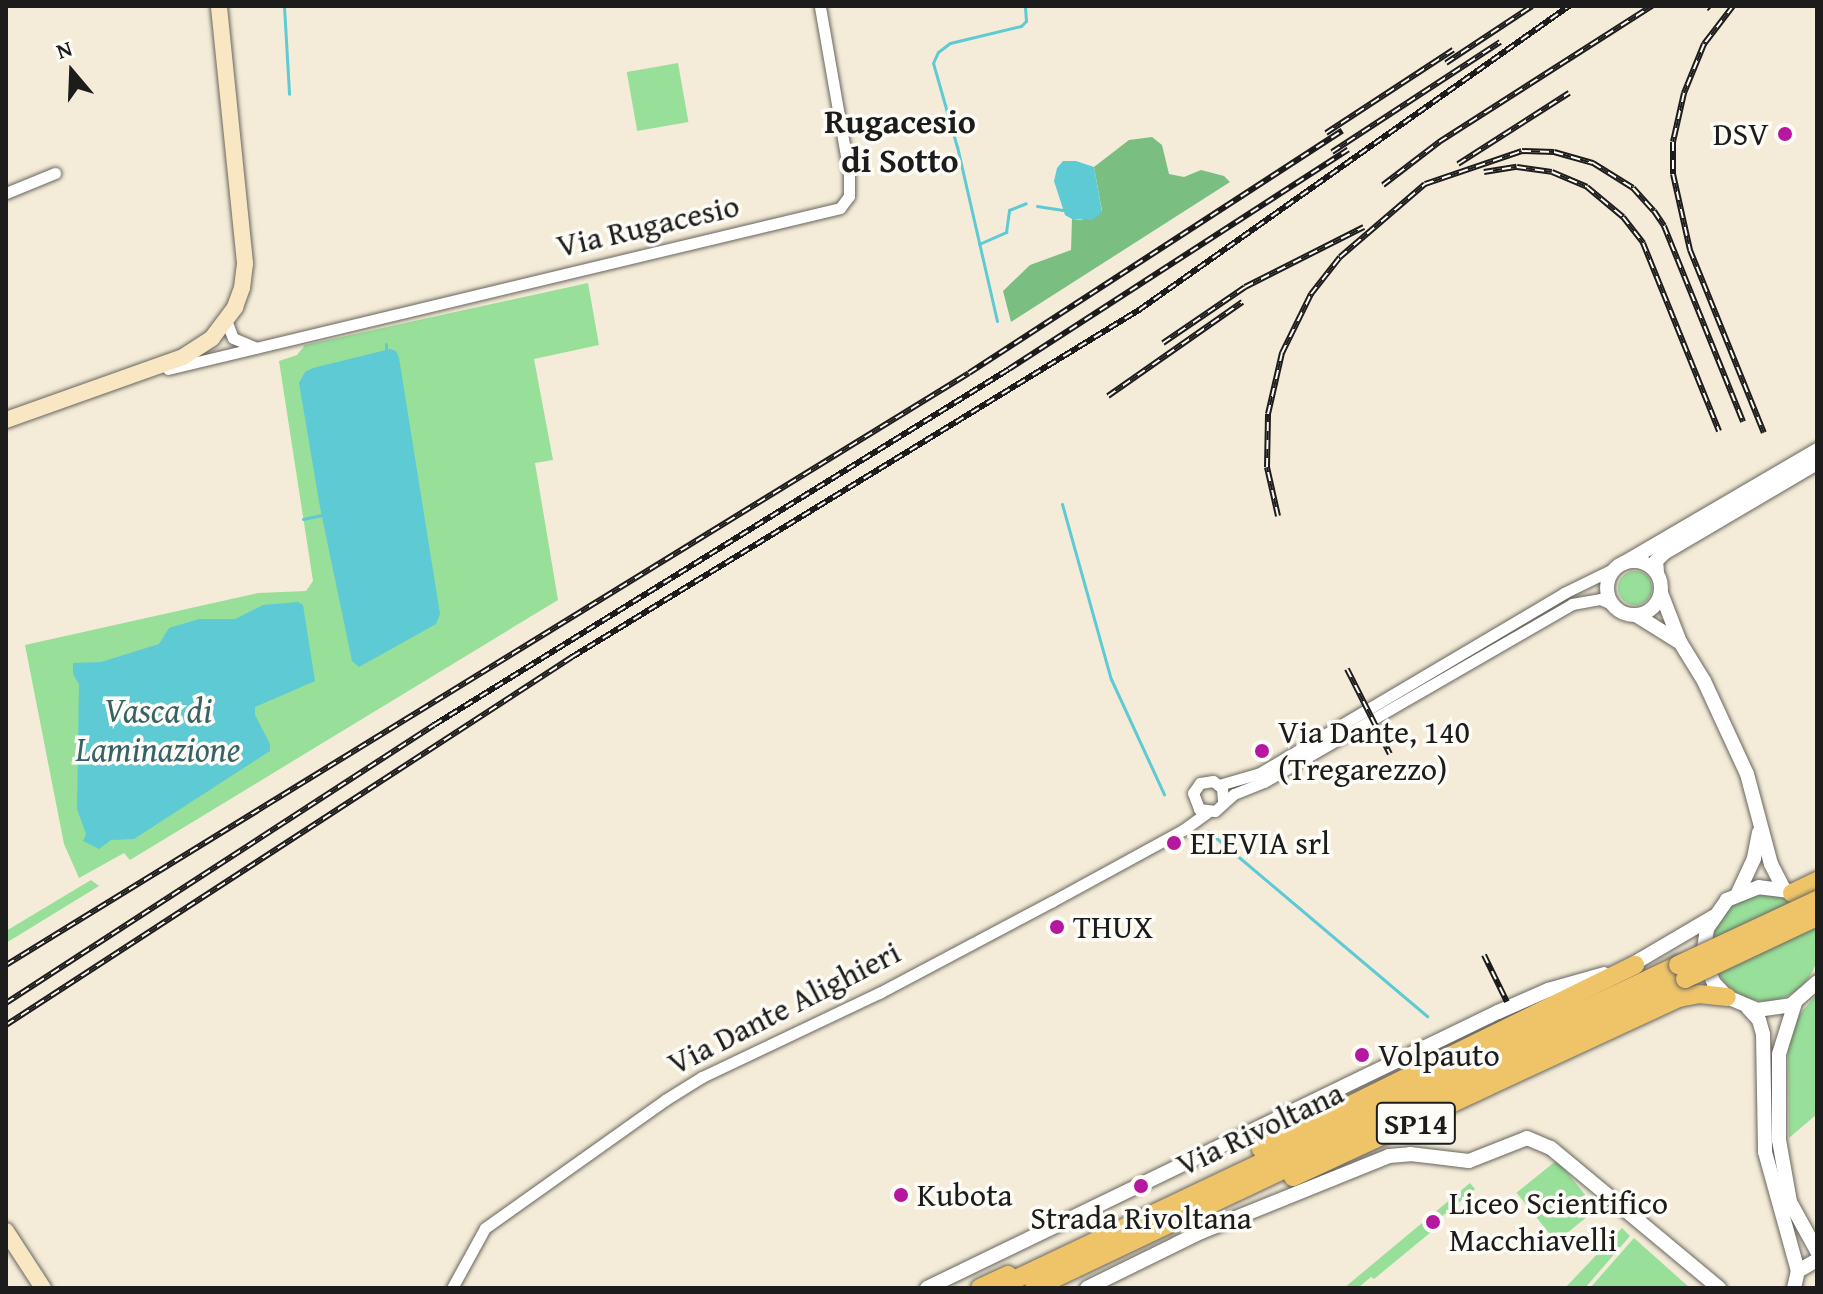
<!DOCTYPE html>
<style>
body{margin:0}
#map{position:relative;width:1823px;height:1294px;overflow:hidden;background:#f4ecd8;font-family:"Gentium Book Plus",serif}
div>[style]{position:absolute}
.green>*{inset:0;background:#98df99;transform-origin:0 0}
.round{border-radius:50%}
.forest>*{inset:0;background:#7abe81}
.water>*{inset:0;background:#5dcad4}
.stream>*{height:3px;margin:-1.5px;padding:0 1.5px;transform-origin:1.5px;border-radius:1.5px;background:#5dcad4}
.roads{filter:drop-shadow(0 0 2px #68655e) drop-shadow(0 0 2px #68655e)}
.minor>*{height:11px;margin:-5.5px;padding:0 5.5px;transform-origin:5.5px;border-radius:5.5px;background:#fff}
.tertiary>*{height:14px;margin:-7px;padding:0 7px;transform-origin:7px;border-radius:7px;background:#fff}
.tertiary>.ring{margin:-7px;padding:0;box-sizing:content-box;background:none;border:14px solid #fff;border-radius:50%}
.secondary>*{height:16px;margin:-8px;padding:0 8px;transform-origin:8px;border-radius:8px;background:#f9e7c3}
.trunk>*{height:18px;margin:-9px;padding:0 9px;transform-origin:9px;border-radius:9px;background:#efc469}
.rail>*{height:6px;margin-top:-3px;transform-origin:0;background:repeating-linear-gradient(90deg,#fdfcf7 0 9px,#1c1c1c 0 18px);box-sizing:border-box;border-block:2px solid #1c1c1c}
.bridges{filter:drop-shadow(0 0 2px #68655e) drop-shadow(0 0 2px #68655e)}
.trunk-bridge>*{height:18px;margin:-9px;padding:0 9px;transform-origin:9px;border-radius:9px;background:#efc469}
.dots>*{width:22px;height:22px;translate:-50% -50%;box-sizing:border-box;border:4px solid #fdfcf7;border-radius:50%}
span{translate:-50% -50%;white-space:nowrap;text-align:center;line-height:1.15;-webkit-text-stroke:7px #fdfcf7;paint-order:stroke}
.shield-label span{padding:2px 6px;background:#fdfcf7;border:2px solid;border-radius:6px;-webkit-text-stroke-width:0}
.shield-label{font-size:30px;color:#1c1c1c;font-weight:700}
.poi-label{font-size:32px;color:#1c1c1c}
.right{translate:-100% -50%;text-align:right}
.left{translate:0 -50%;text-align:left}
.street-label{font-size:32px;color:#1c1c1c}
.neighbourhood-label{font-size:34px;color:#1c1c1c;font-weight:700}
.water-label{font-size:34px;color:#366266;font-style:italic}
.frame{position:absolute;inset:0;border:8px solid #1c1c1c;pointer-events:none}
.north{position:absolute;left:32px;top:32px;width:80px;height:80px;-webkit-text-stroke:6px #fdfcf7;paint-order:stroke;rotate:341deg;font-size:22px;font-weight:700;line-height:32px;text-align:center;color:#1c1c1c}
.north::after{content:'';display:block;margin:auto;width:28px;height:36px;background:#1c1c1c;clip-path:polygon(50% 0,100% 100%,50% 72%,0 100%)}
</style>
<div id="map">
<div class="green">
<div style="left:678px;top:63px;width:60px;height:52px;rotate:80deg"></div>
<div style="clip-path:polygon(588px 283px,599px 345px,534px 359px,553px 460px,535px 463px,558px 600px,130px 860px,124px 853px,79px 878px,64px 844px,25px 645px,258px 593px,306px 591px,313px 581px,279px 361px,297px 355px,305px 345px)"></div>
<div class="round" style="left:1618px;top:571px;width:34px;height:34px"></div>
<div style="clip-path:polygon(91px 880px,99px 886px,6px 943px,6px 931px)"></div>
<div class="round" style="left:1712px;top:895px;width:106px;height:106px"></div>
<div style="clip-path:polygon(1817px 994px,1817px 1114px,1789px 1138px,1788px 1039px,1797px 1017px)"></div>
<div style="left:1557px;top:1160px;width:63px;height:52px;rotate:51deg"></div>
<div style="clip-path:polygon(1470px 1183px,1475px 1189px,1428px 1228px,1431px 1232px,1374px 1279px,1371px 1277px,1358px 1288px,1344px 1288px)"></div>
<div style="clip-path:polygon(1622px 1228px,1630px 1236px,1585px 1288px,1565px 1288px)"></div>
<div style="clip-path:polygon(1634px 1238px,1690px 1288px,1590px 1288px)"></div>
</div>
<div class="forest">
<div style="clip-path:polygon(1152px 137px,1162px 145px,1169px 174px,1184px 177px,1201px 170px,1224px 176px,1230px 182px,1011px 322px,1003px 291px,1030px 265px,1071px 250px,1072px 219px,1081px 220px,1102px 211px,1094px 167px,1129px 140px)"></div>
</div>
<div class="water">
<div style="clip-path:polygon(1063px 161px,1076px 161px,1094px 167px,1102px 212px,1093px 220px,1072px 219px,1065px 215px,1054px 181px,1057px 168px)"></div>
<div style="clip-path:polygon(390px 349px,396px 351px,399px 358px,440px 614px,436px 624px,359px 667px,352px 661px,320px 507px,299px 383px,305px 372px,313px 368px)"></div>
<div style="clip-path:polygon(298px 602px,303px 605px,315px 681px,255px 707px,255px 715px,270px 744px,270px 751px,134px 839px,111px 840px,99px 849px,83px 841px,86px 834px,77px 809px,79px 684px,73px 674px,73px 663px,101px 662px,159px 644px,169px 628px,199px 619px,235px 619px,263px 605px)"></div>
</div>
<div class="stream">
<div style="left:284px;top:6px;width:88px;rotate:86.7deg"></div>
<div style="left:1037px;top:206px;width:26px;rotate:9deg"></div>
<div style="left:979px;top:244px;width:30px;rotate:-24deg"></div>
<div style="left:1006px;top:232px;width:22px;rotate:-82deg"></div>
<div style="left:1009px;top:210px;width:18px;rotate:-22deg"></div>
<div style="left:997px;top:321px;width:179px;rotate:-102.9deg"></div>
<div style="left:957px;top:147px;width:87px;rotate:-105.9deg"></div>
<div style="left:933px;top:63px;width:12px;rotate:-66deg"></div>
<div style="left:938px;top:52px;width:15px;rotate:-37deg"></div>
<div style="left:950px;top:43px;width:73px;rotate:-13.5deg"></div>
<div style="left:1021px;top:26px;width:7px;rotate:-45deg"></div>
<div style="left:1026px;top:21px;width:15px;rotate:-94deg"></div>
<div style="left:386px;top:344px;width:6px;rotate:90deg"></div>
<div style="left:1062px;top:504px;width:182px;rotate:74.4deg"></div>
<div style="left:1111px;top:679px;width:127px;rotate:65.3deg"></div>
<div style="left:303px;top:519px;width:19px;rotate:-12deg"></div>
<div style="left:1208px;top:831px;width:287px;rotate:40.2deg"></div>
</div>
<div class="roads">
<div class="minor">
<div style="left:6px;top:193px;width:53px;rotate:-22.2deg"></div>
<div style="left:226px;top:320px;width:19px;rotate:69deg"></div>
<div style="left:233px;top:338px;width:25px;rotate:23deg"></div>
<div style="left:168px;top:369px;width:691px;rotate:-13.47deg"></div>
<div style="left:840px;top:208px;width:15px;rotate:-53deg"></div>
<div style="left:849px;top:196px;width:23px;rotate:-90deg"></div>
<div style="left:849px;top:173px;width:169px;rotate:-99.9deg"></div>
<div style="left:1219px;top:785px;width:43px;rotate:-16.3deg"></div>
<div style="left:1260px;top:773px;width:353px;rotate:-30.6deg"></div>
<div style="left:1564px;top:593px;width:59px;rotate:-26.1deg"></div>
<div style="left:1223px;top:800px;width:12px;rotate:-95deg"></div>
<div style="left:1222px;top:788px;width:11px;rotate:-142deg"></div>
<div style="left:1213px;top:781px;width:13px;rotate:171deg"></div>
<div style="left:1200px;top:783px;width:12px;rotate:125deg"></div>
<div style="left:1193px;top:793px;width:17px;rotate:69deg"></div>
<div style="left:1199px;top:809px;width:16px;rotate:7deg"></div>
<div style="left:1215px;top:811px;width:25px;rotate:-42deg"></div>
<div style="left:1234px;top:794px;width:32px;rotate:-22deg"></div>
<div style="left:1264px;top:782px;width:356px;rotate:-30deg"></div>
<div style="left:1572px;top:604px;width:28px;rotate:-10deg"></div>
<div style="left:1600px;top:599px;width:15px;rotate:23deg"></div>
<div style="left:452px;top:1288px;width:68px;rotate:-61.2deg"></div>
<div style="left:485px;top:1228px;width:221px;rotate:-35.4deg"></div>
<div style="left:665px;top:1100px;width:44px;rotate:-31.9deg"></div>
<div style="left:702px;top:1077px;width:196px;rotate:-25.4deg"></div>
<div style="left:879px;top:993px;width:195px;rotate:-27.9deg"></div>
<div style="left:1051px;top:902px;width:150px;rotate:-28.6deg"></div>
<div style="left:1183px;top:830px;width:31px;rotate:-36deg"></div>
</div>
<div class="tertiary">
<div class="ring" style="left:1607px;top:561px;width:40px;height:40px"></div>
<div style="left:1624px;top:563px;width:224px;rotate:-30.3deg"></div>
<div style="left:1657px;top:572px;width:11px;rotate:-95deg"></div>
<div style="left:1656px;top:561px;width:11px;rotate:-45deg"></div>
<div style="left:1664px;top:553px;width:178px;rotate:-30.5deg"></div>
<div style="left:1661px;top:593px;width:53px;rotate:68.8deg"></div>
<div style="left:1680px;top:642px;width:46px;rotate:58.4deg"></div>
<div style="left:1704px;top:681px;width:102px;rotate:65.2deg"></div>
<div style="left:1747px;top:774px;width:93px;rotate:75.1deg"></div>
<div style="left:1771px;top:864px;width:28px;rotate:63deg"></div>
<div style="left:1636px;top:615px;width:51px;rotate:32.1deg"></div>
<div style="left:1790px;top:891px;width:31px;rotate:-173deg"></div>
<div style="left:1759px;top:887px;width:35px;rotate:158deg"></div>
<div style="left:1727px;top:900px;width:35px;rotate:125deg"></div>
<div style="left:1707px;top:929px;width:19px;rotate:99deg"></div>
<div style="left:1704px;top:948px;width:18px;rotate:84deg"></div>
<div style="left:1706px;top:966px;width:19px;rotate:65deg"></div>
<div style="left:1714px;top:983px;width:19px;rotate:47deg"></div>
<div style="left:1727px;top:997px;width:33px;rotate:23deg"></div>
<div style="left:1757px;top:1010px;width:34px;rotate:-8deg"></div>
<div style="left:1791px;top:1005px;width:35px;rotate:-41deg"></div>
<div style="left:1738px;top:893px;width:38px;rotate:-65deg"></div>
<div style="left:1754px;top:858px;width:26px;rotate:-79deg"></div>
<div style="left:1628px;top:967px;width:99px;rotate:-30.5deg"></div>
<div style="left:1795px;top:1003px;width:53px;rotate:107.4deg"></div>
<div style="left:1779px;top:1054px;width:86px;rotate:90deg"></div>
<div style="left:1779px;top:1140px;width:63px;rotate:79.9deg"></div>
<div style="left:1790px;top:1202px;width:56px;rotate:61.1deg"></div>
<div style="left:1748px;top:1008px;width:16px;rotate:47deg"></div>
<div style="left:1759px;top:1020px;width:15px;rotate:74deg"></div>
<div style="left:1763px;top:1034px;width:118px;rotate:89deg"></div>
<div style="left:1765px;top:1152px;width:123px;rotate:74.5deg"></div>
<div style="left:927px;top:1288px;width:634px;rotate:-25.8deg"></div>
<div style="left:1498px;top:1012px;width:55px;rotate:-23.7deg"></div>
<div style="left:1548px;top:990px;width:58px;rotate:-15.9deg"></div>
<div style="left:1087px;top:1288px;width:127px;rotate:-26.2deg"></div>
<div style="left:1201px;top:1232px;width:203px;rotate:-22deg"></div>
<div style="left:1389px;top:1156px;width:21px;rotate:-5deg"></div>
<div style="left:1410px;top:1154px;width:59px;rotate:6.8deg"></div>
<div style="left:1469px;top:1161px;width:62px;rotate:-21.6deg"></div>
<div style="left:1527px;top:1138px;width:26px;rotate:23deg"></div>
<div style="left:1551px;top:1148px;width:219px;rotate:39.8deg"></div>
<div style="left:1794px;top:1288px;width:17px;rotate:-77deg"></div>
<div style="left:1798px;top:1271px;width:22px;rotate:-30deg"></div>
</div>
<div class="secondary">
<div style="left:6px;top:420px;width:188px;rotate:-19.6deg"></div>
<div style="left:183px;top:357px;width:35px;rotate:-33deg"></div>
<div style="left:212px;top:338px;width:39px;rotate:-53deg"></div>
<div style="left:235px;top:307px;width:20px;rotate:-70deg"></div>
<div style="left:242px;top:288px;width:25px;rotate:-83deg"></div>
<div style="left:245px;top:263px;width:258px;rotate:-95.8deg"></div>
<div style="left:6px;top:1231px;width:68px;rotate:57deg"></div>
</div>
<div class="trunk">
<div style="left:1792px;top:893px;width:28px;rotate:-26deg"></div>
<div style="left:1261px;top:1149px;width:417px;rotate:-26.2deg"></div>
<div style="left:1293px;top:1177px;width:425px;rotate:-24.9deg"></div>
<div style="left:1679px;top:998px;width:20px;rotate:-11deg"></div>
<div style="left:1699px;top:994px;width:28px;rotate:6deg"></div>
<div style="left:980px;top:1288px;width:31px;rotate:-25deg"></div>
<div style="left:997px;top:1288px;width:754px;rotate:-25.38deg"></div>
<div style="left:1034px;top:1288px;width:721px;rotate:-25.39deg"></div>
</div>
</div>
<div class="rail">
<div style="left:1733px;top:6px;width:48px;rotate:127.3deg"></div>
<div style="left:1704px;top:44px;width:53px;rotate:112.2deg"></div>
<div style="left:1684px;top:93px;width:50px;rotate:102.7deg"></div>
<div style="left:1673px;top:142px;width:32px;rotate:90deg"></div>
<div style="left:1673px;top:174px;width:78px;rotate:77.4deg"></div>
<div style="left:1690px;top:250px;width:197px;rotate:68deg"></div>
<div style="left:1706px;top:9px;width:4px;rotate:-45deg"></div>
<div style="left:1446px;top:63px;width:103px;rotate:-33.5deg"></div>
<div style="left:1326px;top:133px;width:152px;rotate:-33.2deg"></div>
<div style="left:1332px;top:152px;width:201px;rotate:-33.2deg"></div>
<div style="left:1458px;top:164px;width:132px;rotate:-32.6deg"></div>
<div style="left:1484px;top:172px;width:33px;rotate:-9deg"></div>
<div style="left:1517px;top:167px;width:35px;rotate:8deg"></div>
<div style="left:1552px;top:172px;width:38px;rotate:23deg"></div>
<div style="left:1587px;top:187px;width:47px;rotate:39.8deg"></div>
<div style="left:1623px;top:217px;width:33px;rotate:52deg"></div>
<div style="left:1643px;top:243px;width:203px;rotate:68deg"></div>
<div style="left:1383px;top:185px;width:71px;rotate:-37.5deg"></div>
<div style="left:1439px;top:142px;width:253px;rotate:-32.6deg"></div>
<div style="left:1163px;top:343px;width:99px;rotate:-34.3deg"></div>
<div style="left:1245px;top:287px;width:133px;rotate:-26.8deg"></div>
<div style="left:1108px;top:396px;width:164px;rotate:-35deg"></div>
<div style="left:1278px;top:516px;width:50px;rotate:-102.7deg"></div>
<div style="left:1267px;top:467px;width:53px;rotate:-88.9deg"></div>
<div style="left:1268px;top:414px;width:63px;rotate:-77.1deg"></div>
<div style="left:1282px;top:353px;width:66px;rotate:-63.8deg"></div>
<div style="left:1311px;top:294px;width:47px;rotate:-51.9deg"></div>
<div style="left:1340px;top:257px;width:112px;rotate:-40.7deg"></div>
<div style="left:1425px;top:184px;width:102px;rotate:-18.8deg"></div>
<div style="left:1522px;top:151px;width:32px;rotate:2deg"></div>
<div style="left:1554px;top:152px;width:41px;rotate:15.8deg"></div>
<div style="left:1593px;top:163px;width:47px;rotate:32deg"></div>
<div style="left:1633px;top:188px;width:31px;rotate:48deg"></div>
<div style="left:1654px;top:211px;width:18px;rotate:56deg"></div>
<div style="left:1664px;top:226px;width:211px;rotate:68deg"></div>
<div style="left:1347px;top:669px;width:95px;rotate:63.2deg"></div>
<div style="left:1484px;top:955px;width:52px;rotate:63.9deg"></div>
<div style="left:6px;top:965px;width:1130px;rotate:-31.58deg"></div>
<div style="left:969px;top:373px;width:445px;rotate:-33deg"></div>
<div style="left:6px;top:1003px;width:510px;rotate:-33.01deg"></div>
<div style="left:434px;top:725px;width:676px;rotate:-31.76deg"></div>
<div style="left:1009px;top:369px;width:404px;rotate:-32.9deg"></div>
<div style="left:6px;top:1025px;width:675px;rotate:-33.03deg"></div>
<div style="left:572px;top:657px;width:665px;rotate:-31.47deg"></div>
<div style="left:1139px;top:310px;width:527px;rotate:-35.26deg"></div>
</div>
<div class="bridges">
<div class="trunk-bridge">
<div style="left:1678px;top:965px;width:153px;rotate:-25.1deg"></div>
<div style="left:1685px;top:979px;width:146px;rotate:-25.2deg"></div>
</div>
</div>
<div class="dots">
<div style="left:1785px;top:134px;background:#b5179e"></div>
<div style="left:1262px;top:751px;background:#b5179e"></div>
<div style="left:1174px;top:843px;background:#b5179e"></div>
<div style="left:1057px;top:927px;background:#b5179e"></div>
<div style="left:1362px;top:1055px;background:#b5179e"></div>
<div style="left:1141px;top:1186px;background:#b5179e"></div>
<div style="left:901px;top:1195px;background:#b5179e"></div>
<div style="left:1433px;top:1222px;background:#b5179e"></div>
</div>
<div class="shield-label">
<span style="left:1416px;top:1123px">SP14</span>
</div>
<div class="poi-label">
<span class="right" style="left:1769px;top:134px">DSV</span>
<span class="left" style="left:1278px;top:751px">Via Dante, 140<br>(Tregarezzo)</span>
<span class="left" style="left:1190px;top:843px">ELEVIA srl</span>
<span class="left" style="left:1073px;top:927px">THUX</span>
<span class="left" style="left:1378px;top:1055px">Volpauto</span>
<span class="left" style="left:917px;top:1195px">Kubota</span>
<span class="left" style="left:1449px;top:1222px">Liceo Scientifico<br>Macchiavelli</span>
<span style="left:1141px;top:1218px">Strada Rivoltana</span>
</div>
<div class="street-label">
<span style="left:648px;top:226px;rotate:-13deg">Via Rugacesio</span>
<span style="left:784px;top:1008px;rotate:-27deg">Via Dante Alighieri</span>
<span style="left:1260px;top:1129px;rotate:-25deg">Via Rivoltana</span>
</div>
<div class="neighbourhood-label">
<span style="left:900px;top:140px">Rugacesio<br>di Sotto</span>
</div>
<div class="water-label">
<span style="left:158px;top:729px">Vasca di<br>Laminazione</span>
</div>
<div class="frame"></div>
<div class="north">N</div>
</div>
